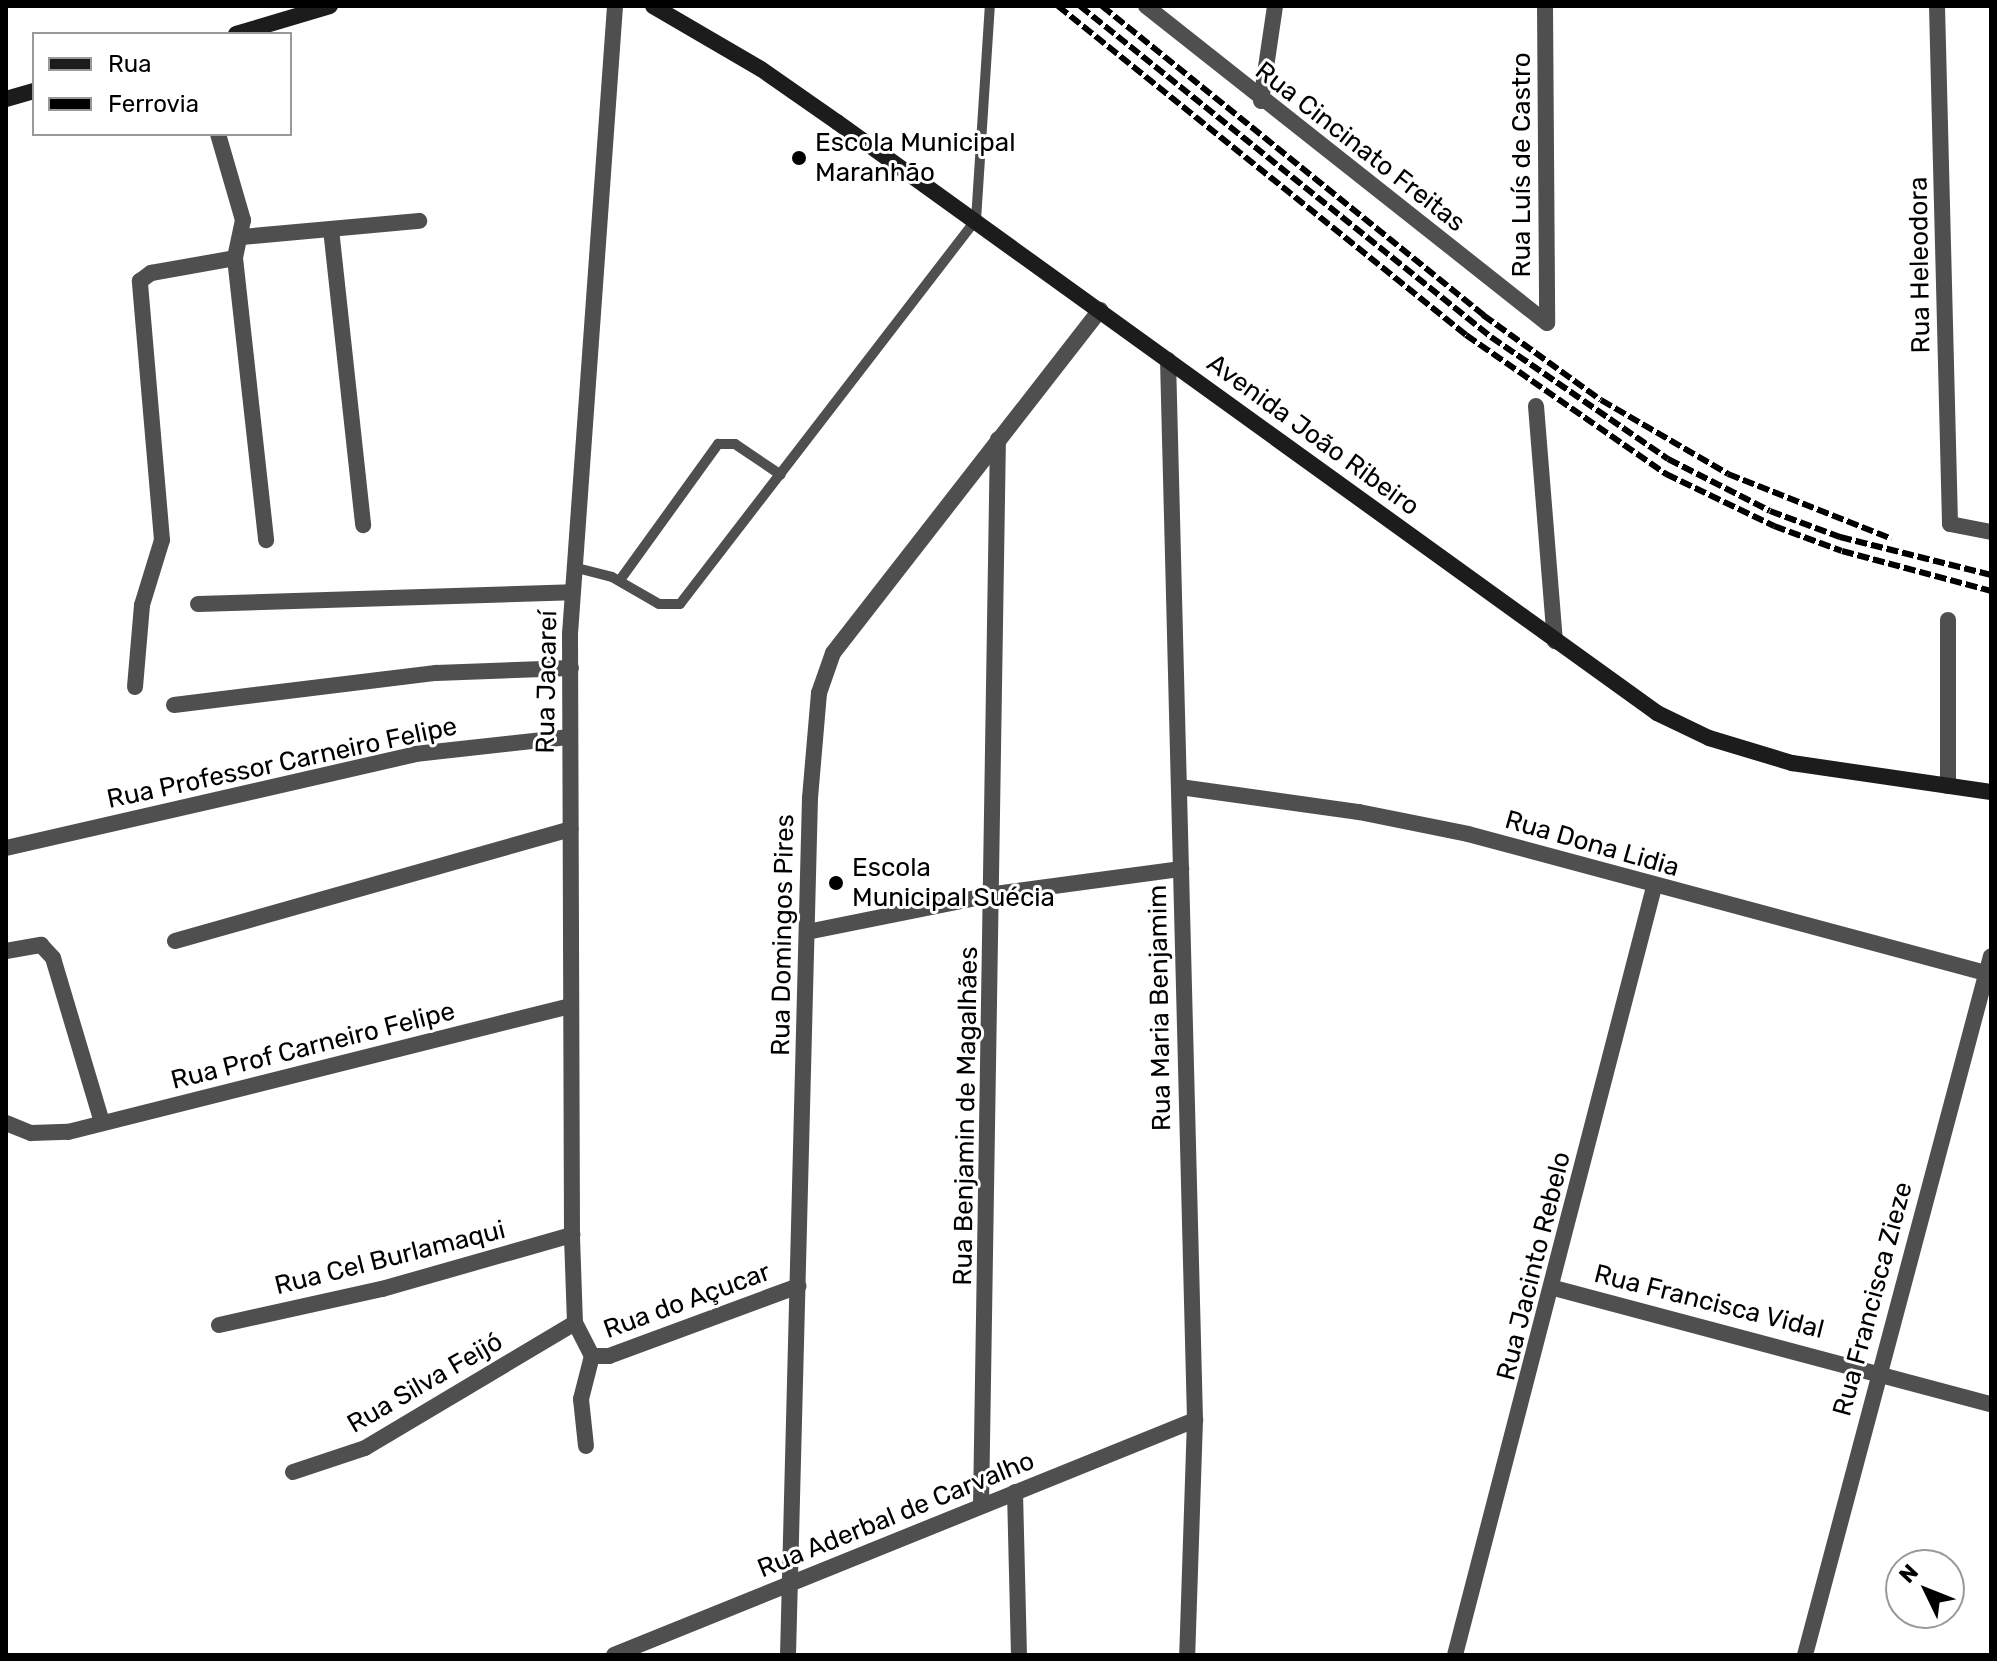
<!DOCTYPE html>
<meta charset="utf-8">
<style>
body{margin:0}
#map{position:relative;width:1997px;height:1661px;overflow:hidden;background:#fff;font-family:Rubik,sans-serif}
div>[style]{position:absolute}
.service>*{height:10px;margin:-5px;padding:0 5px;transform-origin:5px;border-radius:5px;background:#4f4f4f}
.minor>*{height:16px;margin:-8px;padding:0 8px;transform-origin:8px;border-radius:8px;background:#4f4f4f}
.secondary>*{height:16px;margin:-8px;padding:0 8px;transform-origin:8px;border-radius:8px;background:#1c1c1c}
.rail>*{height:6px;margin-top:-3px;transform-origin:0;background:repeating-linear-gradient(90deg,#000 0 12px,transparent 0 16px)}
.dots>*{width:22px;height:22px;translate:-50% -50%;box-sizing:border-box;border:4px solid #fff;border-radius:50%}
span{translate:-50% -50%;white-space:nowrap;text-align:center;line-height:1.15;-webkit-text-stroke:6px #fff;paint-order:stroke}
.poi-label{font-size:26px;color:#000}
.left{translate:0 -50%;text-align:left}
.street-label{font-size:26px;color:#000}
.frame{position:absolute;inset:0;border:8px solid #000;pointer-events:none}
.legend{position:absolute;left:32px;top:32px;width:260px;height:104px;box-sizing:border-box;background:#fff;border:2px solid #999;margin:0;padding:10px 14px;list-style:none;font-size:24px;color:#000}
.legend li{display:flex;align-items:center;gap:16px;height:40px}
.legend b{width:40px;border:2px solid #999}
.north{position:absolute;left:1885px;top:1549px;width:80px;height:80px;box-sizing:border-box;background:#fff;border:2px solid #999;border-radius:50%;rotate:313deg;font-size:22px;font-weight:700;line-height:32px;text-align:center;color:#000}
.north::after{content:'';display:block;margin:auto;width:28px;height:36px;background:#000;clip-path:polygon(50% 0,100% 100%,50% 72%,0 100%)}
</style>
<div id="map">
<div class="service">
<div style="left:573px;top:567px;width:40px;rotate:14.4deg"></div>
<div style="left:612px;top:577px;width:54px;rotate:29.9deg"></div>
<div style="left:659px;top:604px;width:21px"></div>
<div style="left:680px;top:604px;width:485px;rotate:-52.4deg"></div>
<div style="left:976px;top:220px;width:214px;rotate:-86.3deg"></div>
<div style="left:620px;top:580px;width:168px;rotate:-54.2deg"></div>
<div style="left:718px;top:444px;width:17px"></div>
<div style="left:735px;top:444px;width:55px;rotate:34deg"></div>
</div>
<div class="minor">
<div style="left:1146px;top:6px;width:511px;rotate:38.33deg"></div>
<div style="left:1545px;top:6px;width:317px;rotate:89.6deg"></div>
<div style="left:1937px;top:6px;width:518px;rotate:88.56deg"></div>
<div style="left:1950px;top:524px;width:42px;rotate:11deg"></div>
<div style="left:1261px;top:101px;width:96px;rotate:-81.6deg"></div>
<div style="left:218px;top:134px;width:90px;rotate:73.8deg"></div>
<div style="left:243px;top:220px;width:39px;rotate:102deg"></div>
<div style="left:235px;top:258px;width:284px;rotate:83.7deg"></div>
<div style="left:331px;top:229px;width:298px;rotate:83.8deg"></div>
<div style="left:242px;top:237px;width:178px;rotate:-5.2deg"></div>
<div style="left:1168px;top:360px;width:1060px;rotate:88.54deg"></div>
<div style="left:1195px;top:1420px;width:235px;rotate:91.9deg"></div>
<div style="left:1536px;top:406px;width:236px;rotate:85.4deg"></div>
<div style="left:198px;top:604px;width:374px;rotate:-1.8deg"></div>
<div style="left:1948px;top:620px;width:166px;rotate:90deg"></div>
<div style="left:135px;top:687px;width:82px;rotate:-85.1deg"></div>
<div style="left:142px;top:605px;width:68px;rotate:-72.9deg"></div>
<div style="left:162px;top:540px;width:260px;rotate:-94.9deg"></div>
<div style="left:140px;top:281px;width:14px;rotate:-36deg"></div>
<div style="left:151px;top:273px;width:85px;rotate:-10.1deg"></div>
<div style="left:174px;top:705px;width:264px;rotate:-7deg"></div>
<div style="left:436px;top:673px;width:135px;rotate:-2.1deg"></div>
<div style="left:1180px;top:787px;width:181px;rotate:8deg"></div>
<div style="left:1359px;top:812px;width:111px;rotate:11.4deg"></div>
<div style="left:1468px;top:834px;width:536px;rotate:15.02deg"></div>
<div style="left:6px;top:848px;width:420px;rotate:-12.9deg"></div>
<div style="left:415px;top:754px;width:156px;rotate:-6.3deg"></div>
<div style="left:807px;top:932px;width:192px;rotate:-11.4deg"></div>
<div style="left:995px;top:894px;width:188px;rotate:-7.7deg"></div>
<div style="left:175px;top:941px;width:411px;rotate:-15.8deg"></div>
<div style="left:6px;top:951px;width:36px;rotate:-10deg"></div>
<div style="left:41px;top:945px;width:18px;rotate:47deg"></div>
<div style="left:53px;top:958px;width:171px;rotate:73.4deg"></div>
<div style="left:6px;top:1123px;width:27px;rotate:22deg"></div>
<div style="left:31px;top:1133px;width:37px;rotate:-2deg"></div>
<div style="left:68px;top:1132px;width:518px;rotate:-14.09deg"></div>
<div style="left:1554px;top:1288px;width:452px;rotate:14.9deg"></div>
<div style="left:219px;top:1325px;width:167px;rotate:-12.5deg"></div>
<div style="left:382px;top:1289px;width:198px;rotate:-15.9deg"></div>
<div style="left:592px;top:1356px;width:37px;rotate:-117deg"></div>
<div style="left:575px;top:1323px;width:88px;rotate:-92deg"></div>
<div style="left:572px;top:1235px;width:601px;rotate:-90.19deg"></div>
<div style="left:570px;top:634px;width:630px;rotate:-85.9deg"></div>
<div style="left:592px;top:1356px;width:17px"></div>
<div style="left:609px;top:1356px;width:202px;rotate:-20.3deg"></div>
<div style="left:586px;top:1446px;width:47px;rotate:-96.1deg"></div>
<div style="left:581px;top:1399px;width:44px;rotate:-75.7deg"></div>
<div style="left:293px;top:1472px;width:76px;rotate:-18.4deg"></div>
<div style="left:365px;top:1448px;width:244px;rotate:-30.8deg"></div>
<div style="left:1015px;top:1492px;width:163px;rotate:88.6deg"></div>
<div style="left:981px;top:1506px;width:1067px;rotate:-89.09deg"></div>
<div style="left:614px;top:1655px;width:627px;rotate:-22.02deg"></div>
<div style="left:788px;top:1655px;width:857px;rotate:-88.53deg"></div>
<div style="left:810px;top:798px;width:105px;rotate:-85.1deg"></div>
<div style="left:819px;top:693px;width:42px;rotate:-70.7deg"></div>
<div style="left:833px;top:653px;width:435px;rotate:-52.1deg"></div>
<div style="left:1455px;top:1655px;width:793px;rotate:-75.47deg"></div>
<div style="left:1805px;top:1655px;width:723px;rotate:-75.1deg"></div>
</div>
<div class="secondary">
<div style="left:653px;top:6px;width:125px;rotate:30.3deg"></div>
<div style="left:761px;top:69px;width:93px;rotate:34.9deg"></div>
<div style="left:837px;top:122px;width:1011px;rotate:35.78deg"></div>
<div style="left:1657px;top:713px;width:58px;rotate:25.7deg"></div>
<div style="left:1709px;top:738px;width:87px;rotate:16.8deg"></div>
<div style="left:1792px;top:763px;width:201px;rotate:8.3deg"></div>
<div style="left:236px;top:34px;width:98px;rotate:-16.6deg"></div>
<div style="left:6px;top:99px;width:29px;rotate:-16deg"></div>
</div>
<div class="rail">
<div style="left:1058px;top:6px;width:524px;rotate:38.88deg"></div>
<div style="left:1466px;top:335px;width:244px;rotate:34.8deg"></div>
<div style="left:1666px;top:474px;width:120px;rotate:25.7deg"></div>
<div style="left:1774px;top:526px;width:72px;rotate:20.2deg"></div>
<div style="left:1842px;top:551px;width:154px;rotate:15deg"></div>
<div style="left:1080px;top:6px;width:528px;rotate:38.85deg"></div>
<div style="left:1491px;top:337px;width:215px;rotate:34.6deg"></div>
<div style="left:1668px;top:459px;width:114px;rotate:27deg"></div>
<div style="left:1770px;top:511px;width:75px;rotate:20.4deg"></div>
<div style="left:1840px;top:537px;width:156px;rotate:14.1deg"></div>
<div style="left:1102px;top:6px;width:491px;rotate:39deg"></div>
<div style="left:1483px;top:315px;width:145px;rotate:35.8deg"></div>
<div style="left:1601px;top:400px;width:147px;rotate:30.2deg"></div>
<div style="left:1728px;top:474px;width:176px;rotate:21.6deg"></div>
</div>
<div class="dots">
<div style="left:799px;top:158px;background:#000"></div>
<div style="left:836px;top:883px;background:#000"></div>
</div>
<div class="poi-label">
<span class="left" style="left:815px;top:158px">Escola Municipal<br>Maranhão</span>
<span class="left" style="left:852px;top:883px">Escola<br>Municipal Suécia</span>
</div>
<div class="street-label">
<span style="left:1360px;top:147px;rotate:38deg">Rua Cincinato Freitas</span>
<span style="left:1522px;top:165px;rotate:-90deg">Rua Luís de Castro</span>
<span style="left:1920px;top:265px;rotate:-91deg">Rua Heleodora</span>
<span style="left:1313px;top:435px;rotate:36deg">Avenida João Ribeiro</span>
<span style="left:547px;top:682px;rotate:-89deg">Rua Jacareí</span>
<span style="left:282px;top:763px;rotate:-12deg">Rua Professor Carneiro Felipe</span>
<span style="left:1592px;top:844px;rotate:16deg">Rua Dona Lidia</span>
<span style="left:783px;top:935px;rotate:-89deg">Rua Domingos Pires</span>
<span style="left:1160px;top:1008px;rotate:-91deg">Rua Maria Benjamim</span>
<span style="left:313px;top:1046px;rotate:-14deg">Rua Prof Carneiro Felipe</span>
<span style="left:966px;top:1116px;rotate:-89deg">Rua Benjamin de Magalhães</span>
<span style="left:390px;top:1258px;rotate:-14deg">Rua Cel Burlamaqui</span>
<span style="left:1534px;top:1266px;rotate:-76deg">Rua Jacinto Rebelo</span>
<span style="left:1873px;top:1299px;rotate:-75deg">Rua Francisca Zieze</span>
<span style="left:687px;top:1301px;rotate:-20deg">Rua do Açucar</span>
<span style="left:1709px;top:1302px;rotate:14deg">Rua Francisca Vidal</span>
<span style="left:425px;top:1383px;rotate:-30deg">Rua Silva Feijó</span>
<span style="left:896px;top:1515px;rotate:-22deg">Rua Aderbal de Carvalho</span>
</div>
<div class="frame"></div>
<ul class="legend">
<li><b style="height:10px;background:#1c1c1c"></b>Rua</li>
<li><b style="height:10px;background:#000"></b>Ferrovia</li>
</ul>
<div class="north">N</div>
</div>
